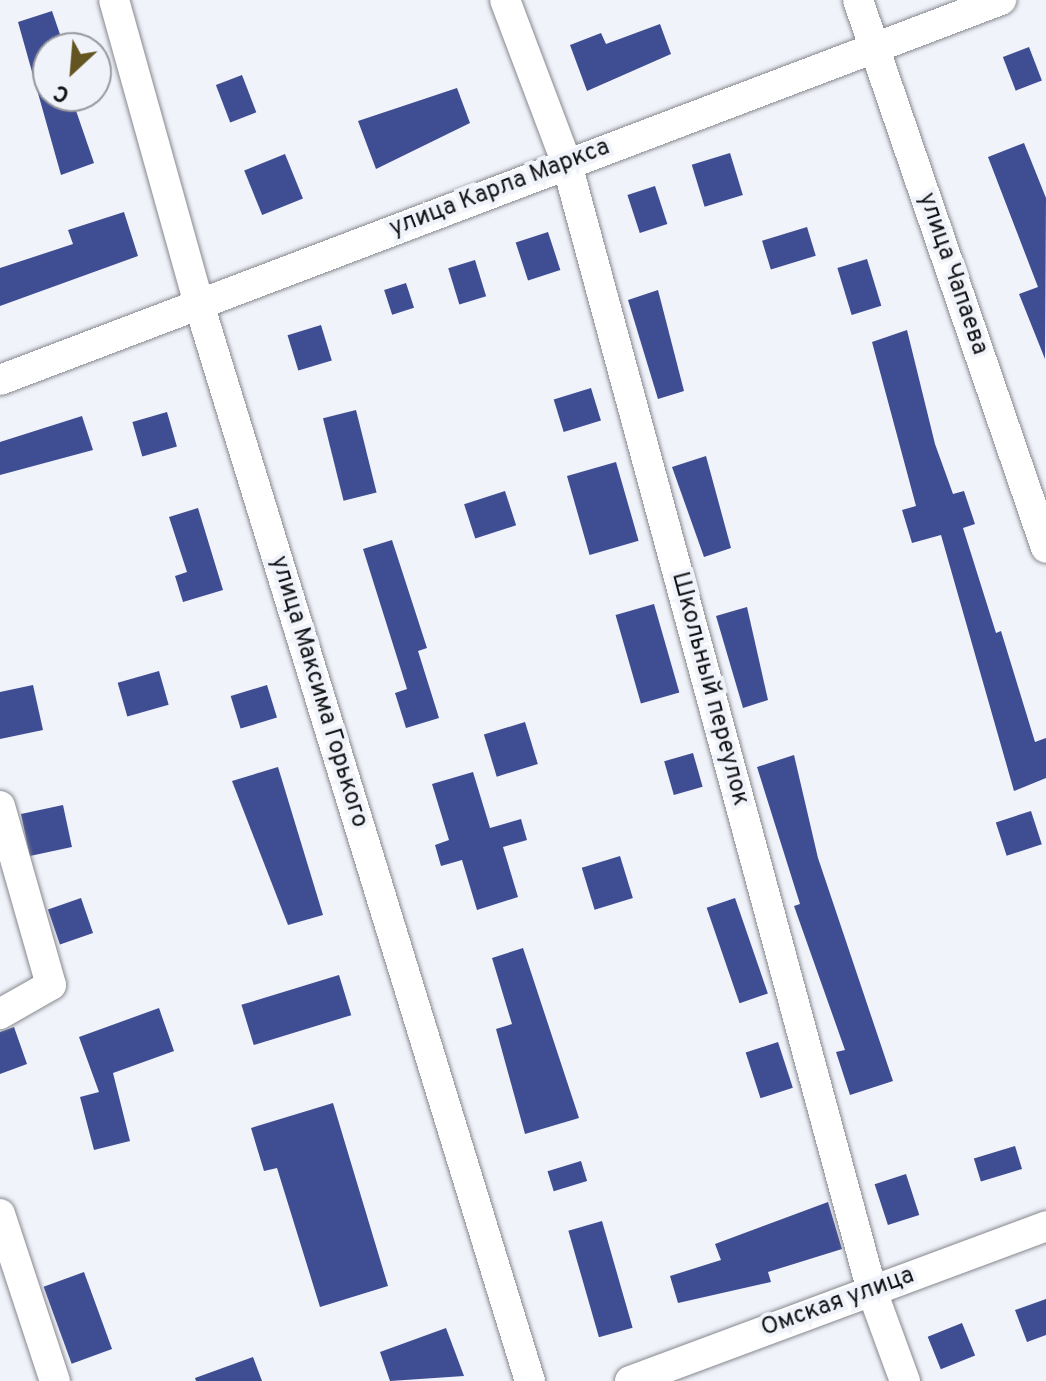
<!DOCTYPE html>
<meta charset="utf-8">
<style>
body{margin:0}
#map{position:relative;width:1046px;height:1381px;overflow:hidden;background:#f1f3fa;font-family:Overpass,sans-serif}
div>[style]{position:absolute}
.building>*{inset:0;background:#3f4d93;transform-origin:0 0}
.roads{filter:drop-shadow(0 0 2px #86888e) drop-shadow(0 0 2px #86888e)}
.minor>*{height:30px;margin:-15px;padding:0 15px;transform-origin:15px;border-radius:15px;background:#fff}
span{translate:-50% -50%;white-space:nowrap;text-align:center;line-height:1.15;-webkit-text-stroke:8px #f1f3fa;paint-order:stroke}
.street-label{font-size:24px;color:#121315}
.north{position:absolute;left:32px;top:32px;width:80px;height:80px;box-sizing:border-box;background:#f1f3fa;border:2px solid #98999e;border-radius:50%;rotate:206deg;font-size:22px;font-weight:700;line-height:32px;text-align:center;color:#121315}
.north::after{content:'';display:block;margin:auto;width:28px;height:36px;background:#645421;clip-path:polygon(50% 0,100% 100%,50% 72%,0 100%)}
</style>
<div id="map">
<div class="building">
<div style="clip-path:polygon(52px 11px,64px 46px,48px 48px,48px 96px,71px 96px,94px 163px,61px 175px,18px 22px)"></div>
<div style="clip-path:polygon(660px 24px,671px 54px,587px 91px,570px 45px,601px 33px,606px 44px)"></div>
<div style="left:1029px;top:47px;width:36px;height:28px;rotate:69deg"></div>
<div style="left:242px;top:75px;width:40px;height:28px;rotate:69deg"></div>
<div style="clip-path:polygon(457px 88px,470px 123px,376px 169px,358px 121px)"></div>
<div style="clip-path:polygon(1024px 143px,1046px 198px,1045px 359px,1019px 294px,1038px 287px,988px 157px)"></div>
<div style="left:730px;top:153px;width:44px;height:40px;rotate:73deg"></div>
<div style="left:285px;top:154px;width:48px;height:44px;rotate:68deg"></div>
<div style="left:655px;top:186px;width:40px;height:29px;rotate:72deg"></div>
<div style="clip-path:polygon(124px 212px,138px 256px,0 306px,0 268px,73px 244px,68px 230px)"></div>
<div style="left:807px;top:227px;width:30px;height:47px;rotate:73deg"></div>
<div style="left:548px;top:232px;width:40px;height:34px;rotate:72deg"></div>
<div style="left:867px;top:259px;width:49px;height:31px;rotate:73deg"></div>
<div style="left:475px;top:260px;width:38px;height:28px;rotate:73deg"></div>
<div style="left:406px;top:283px;width:26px;height:23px;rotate:72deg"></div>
<div style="clip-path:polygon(658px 290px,684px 391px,658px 399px,628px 300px)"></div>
<div style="left:321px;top:325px;width:37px;height:35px;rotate:73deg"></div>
<div style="clip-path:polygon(907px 330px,935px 444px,953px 494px,964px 491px,975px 524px,963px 528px,996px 633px,1001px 631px,1035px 742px,1046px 738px,1046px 778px,1014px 791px,941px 535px,912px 543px,902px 510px,916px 506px,872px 342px)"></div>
<div style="left:591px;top:388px;width:34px;height:39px;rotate:73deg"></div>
<div style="left:356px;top:410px;width:85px;height:34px;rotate:76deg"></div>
<div style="left:167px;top:412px;width:36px;height:36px;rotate:74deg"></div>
<div style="clip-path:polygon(82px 416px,93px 450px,0 475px,0 442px)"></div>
<div style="clip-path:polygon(706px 456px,731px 548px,704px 557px,672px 467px)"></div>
<div style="left:616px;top:462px;width:82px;height:51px;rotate:74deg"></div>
<div style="left:505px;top:491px;width:36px;height:43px;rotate:72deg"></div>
<div style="clip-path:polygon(198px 508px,223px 590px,183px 602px,175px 576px,187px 572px,169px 517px)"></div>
<div style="clip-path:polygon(392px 540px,427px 648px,418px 651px,439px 718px,406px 728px,395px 693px,407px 689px,363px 549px)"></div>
<div style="left:654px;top:604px;width:92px;height:40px;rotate:74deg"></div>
<div style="clip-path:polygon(747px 607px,768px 700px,743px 708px,716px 616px)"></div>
<div style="left:159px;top:671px;width:35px;height:43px;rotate:74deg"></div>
<div style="clip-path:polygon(33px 685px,43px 730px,0 739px,0 692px)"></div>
<div style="left:267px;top:685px;width:34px;height:38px;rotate:73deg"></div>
<div style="left:525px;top:722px;width:44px;height:43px;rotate:73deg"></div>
<div style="left:693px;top:753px;width:35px;height:30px;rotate:74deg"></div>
<div style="clip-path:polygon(794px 755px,818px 858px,893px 1081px,850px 1095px,836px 1052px,845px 1050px,794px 906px,800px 904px,757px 767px)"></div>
<div style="clip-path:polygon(278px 767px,323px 915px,288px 925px,232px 781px)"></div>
<div style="clip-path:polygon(473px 772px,490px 828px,521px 819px,527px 840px,503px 847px,518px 897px,477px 910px,462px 860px,441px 866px,435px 845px,449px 840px,432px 784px)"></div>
<div style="left:63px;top:805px;width:43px;height:43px;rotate:78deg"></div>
<div style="left:1031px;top:811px;width:35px;height:37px;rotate:72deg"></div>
<div style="left:620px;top:856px;width:44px;height:40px;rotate:73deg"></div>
<div style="left:81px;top:898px;width:37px;height:35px;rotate:71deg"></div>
<div style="left:735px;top:898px;width:101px;height:30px;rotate:71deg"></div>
<div style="clip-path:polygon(523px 948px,579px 1118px,525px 1134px,496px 1029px,512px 1024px,492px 958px)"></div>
<div style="left:339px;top:975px;width:42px;height:102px;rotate:73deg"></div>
<div style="clip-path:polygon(159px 1008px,174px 1051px,113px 1073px,130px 1141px,94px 1150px,80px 1097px,99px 1092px,79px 1037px)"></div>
<div style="clip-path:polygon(14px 1027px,27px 1064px,0 1074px,0 1032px)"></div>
<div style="left:778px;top:1042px;width:48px;height:34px;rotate:72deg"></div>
<div style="clip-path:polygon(333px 1103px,388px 1286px,320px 1307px,277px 1168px,264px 1171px,251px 1128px)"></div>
<div style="left:1015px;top:1146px;width:24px;height:43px;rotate:73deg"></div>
<div style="left:581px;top:1161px;width:21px;height:35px;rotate:73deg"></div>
<div style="left:906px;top:1174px;width:43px;height:33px;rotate:72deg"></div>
<div style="clip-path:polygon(828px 1202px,842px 1249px,768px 1272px,771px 1282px,678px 1303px,670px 1276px,721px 1260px,715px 1244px)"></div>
<div style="left:602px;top:1221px;width:111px;height:35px;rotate:74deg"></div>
<div style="left:84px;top:1272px;width:82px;height:43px;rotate:70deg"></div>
<div style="clip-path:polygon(1046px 1299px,1046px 1335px,1027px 1342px,1015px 1310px)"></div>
<div style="left:962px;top:1323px;width:35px;height:37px;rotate:68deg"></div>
<div style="clip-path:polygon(446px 1328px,464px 1376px,390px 1381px,380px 1352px)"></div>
<div style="clip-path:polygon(253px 1357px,262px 1381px,196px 1381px,195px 1378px)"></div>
</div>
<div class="roads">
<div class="minor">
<div style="left:114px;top:0;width:316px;rotate:74.4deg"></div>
<div style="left:199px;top:304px;width:1127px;rotate:72.92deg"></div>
<div style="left:505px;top:0;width:175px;rotate:69.3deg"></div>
<div style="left:567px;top:164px;width:1168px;rotate:74.86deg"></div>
<div style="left:872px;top:1291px;width:96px;rotate:69.9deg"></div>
<div style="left:858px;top:0;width:579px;rotate:71.06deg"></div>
<div style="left:0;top:380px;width:1071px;rotate:-20.79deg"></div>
<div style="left:0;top:806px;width:186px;rotate:74.1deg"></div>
<div style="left:51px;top:985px;width:59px;rotate:150.4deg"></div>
<div style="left:0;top:1214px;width:176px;rotate:71.8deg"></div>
<div style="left:630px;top:1381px;width:444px;rotate:-20.4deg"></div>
</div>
</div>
<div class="street-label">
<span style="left:500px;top:189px;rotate:-21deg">улица Карла Маркса</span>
<span style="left:952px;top:274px;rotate:71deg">улица Чапаева</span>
<span style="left:709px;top:689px;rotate:75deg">Школьный переулок</span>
<span style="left:318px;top:692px;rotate:73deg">улица Максима Горького</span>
<span style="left:838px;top:1303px;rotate:-20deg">Омская улица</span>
</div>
<div class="north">С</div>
</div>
